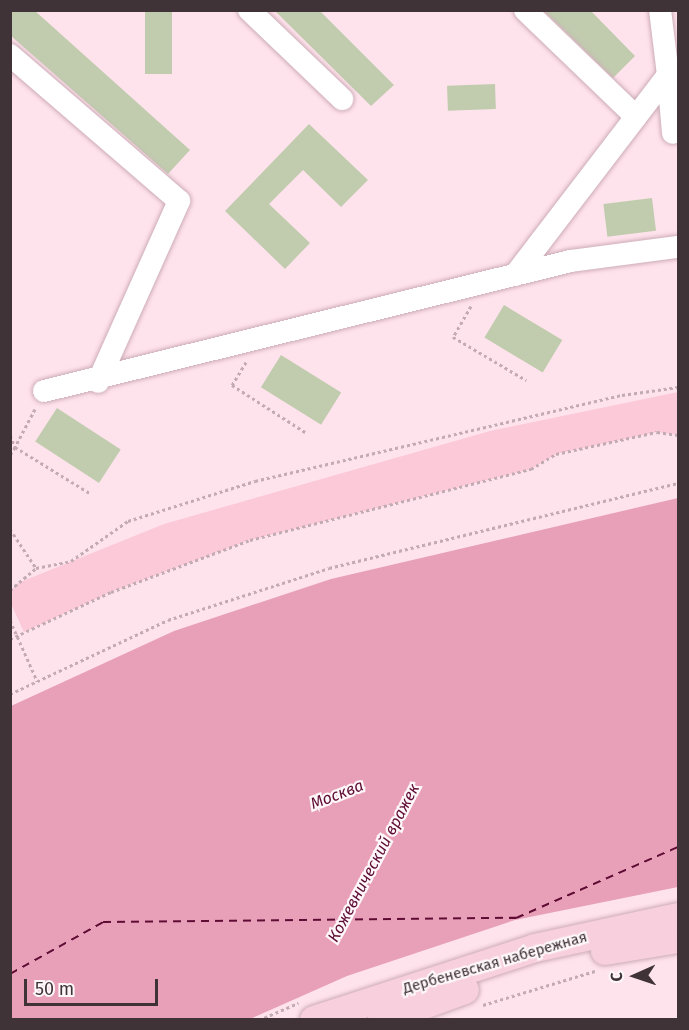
<!DOCTYPE html>
<meta charset="utf-8">
<style>
body{margin:0}
#map{position:relative;width:689px;height:1030px;overflow:hidden;background:#ffe3ec;font-family:"Fira Sans",sans-serif}
div>[style]{position:absolute}
.green>*{inset:0;background:#fcc9d9}
.water>*{inset:0;background:#e8a0b8}
.ferry>*{height:1.5px;margin-top:-0.75px;transform-origin:0;background:repeating-linear-gradient(90deg,#5f0c35 0 8px,transparent 0 14px)}
.building>*{inset:0;background:#c1ccaf;transform-origin:0 0}
.path>*{height:3px;margin-top:-1.5px;transform-origin:0;background:repeating-linear-gradient(90deg,#c2abb2 0 3px,transparent 0 6px)}
.roads{filter:drop-shadow(0 0 2px #cdacb7) drop-shadow(0 0 2px #cdacb7)}
.minor>*{height:22px;margin:-11px;padding:0 11px;transform-origin:11px;border-radius:11px;background:#fff}
.major>*{height:28px;margin:-14px;padding:0 14px;transform-origin:14px;border-radius:14px;background:#f8cfdd}
span{translate:-50% -50%;white-space:nowrap;text-align:center;line-height:1.15;-webkit-text-stroke:4.5px #fef7f9;paint-order:stroke}
.street-label{font-size:15px;color:#403337}
.water-label{font-size:16px;color:#5f0c35;font-style:italic}
.frame{position:absolute;inset:0;border:12px solid #403337;pointer-events:none}
.north{position:absolute;left:605px;top:946px;width:60px;height:60px;-webkit-text-stroke:4px #fef7f9;paint-order:stroke;rotate:267deg;font-size:16px;font-weight:700;line-height:24px;text-align:center;color:#403337}
.north::after{content:'';display:block;margin:auto;width:21px;height:27px;background:#403337;clip-path:polygon(50% 0,100% 100%,50% 72%,0 100%)}
.scale{position:absolute;left:24px;top:979px;width:134px;height:27px;box-sizing:border-box;border:3px solid #403337;border-top:0;padding-left:8px;font-size:18px;line-height:21px;white-space:nowrap;color:#403337;-webkit-text-stroke:4px #fef7f9;paint-order:stroke}
</style>
<div id="map">
<div class="green">
<div style="clip-path:polygon(678px 392px,678px 435px,657px 432px,556px 454px,531px 469px,250px 540px,111px 592px,24px 632px,11px 604px,11px 590px,18px 583px,164px 524px,490px 431px)"></div>
</div>
<div class="water">
<div style="clip-path:polygon(678px 498px,678px 887px,515px 920px,347px 976px,250px 1019px,11px 1019px,11px 706px,174px 631px,331px 579px)"></div>
</div>
<div class="ferry">
<div style="left:10px;top:974px;width:107px;rotate:-29.2deg"></div>
<div style="left:103px;top:922px;width:413px;rotate:-0.6deg"></div>
<div style="left:516px;top:918px;width:177px;rotate:-23.7deg"></div>
</div>
<div class="building">
<div style="clip-path:polygon(10px 10px,34px 10px,190px 150px,168px 174px,10px 35px)"></div>
<div style="left:145px;top:10px;width:27px;height:64px"></div>
<div style="clip-path:polygon(274px 10px,319px 10px,394px 85px,371px 106px)"></div>
<div style="clip-path:polygon(543px 10px,590px 10px,635px 56px,613px 78px)"></div>
<div style="left:495px;top:84px;width:25px;height:48px;rotate:88deg"></div>
<div style="clip-path:polygon(309px 124px,368px 180px,341px 207px,303px 170px,269px 204px,310px 243px,285px 269px,225px 211px)"></div>
<div style="left:652px;top:198px;width:33px;height:49px;rotate:83deg"></div>
<div style="left:504px;top:305px;width:68px;height:38px;rotate:31deg"></div>
<div style="left:281px;top:355px;width:71px;height:38px;rotate:32deg"></div>
<div style="left:57px;top:408px;width:76px;height:40px;rotate:33deg"></div>
</div>
<div class="path">
<div style="left:471px;top:306px;width:36px;rotate:120deg"></div>
<div style="left:453px;top:337px;width:85px;rotate:30.5deg"></div>
<div style="left:246px;top:362px;width:27px;rotate:121deg"></div>
<div style="left:232px;top:385px;width:87px;rotate:32.8deg"></div>
<div style="left:35px;top:409px;width:43px;rotate:117.8deg"></div>
<div style="left:15px;top:447px;width:89px;rotate:31.7deg"></div>
<div style="left:10px;top:435px;width:13px;rotate:67deg"></div>
<div style="left:15px;top:447px;width:9px;rotate:122deg"></div>
<div style="left:10px;top:529px;width:47px;rotate:56.3deg"></div>
<div style="left:36px;top:568px;width:36px;rotate:-11deg"></div>
<div style="left:71px;top:561px;width:70px;rotate:-35.1deg"></div>
<div style="left:128px;top:521px;width:133px;rotate:-17.5deg"></div>
<div style="left:255px;top:481px;width:377px;rotate:-13.2deg"></div>
<div style="left:622px;top:395px;width:57px;rotate:-8.1deg"></div>
<div style="left:10px;top:590px;width:34px;rotate:-40deg"></div>
<div style="left:10px;top:620px;width:67px;rotate:66.1deg"></div>
<div style="left:10px;top:639px;width:111px;rotate:-25deg"></div>
<div style="left:111px;top:592px;width:148px;rotate:-20.5deg"></div>
<div style="left:250px;top:540px;width:290px;rotate:-14.2deg"></div>
<div style="left:531px;top:469px;width:29px;rotate:-31deg"></div>
<div style="left:556px;top:454px;width:103px;rotate:-12.3deg"></div>
<div style="left:657px;top:432px;width:21px;rotate:8deg"></div>
<div style="left:10px;top:694px;width:174px;rotate:-25.1deg"></div>
<div style="left:168px;top:620px;width:169px;rotate:-17.9deg"></div>
<div style="left:329px;top:568px;width:359px;rotate:-13.7deg"></div>
<div style="left:483px;top:1005px;width:117px;rotate:-16.9deg"></div>
<div style="left:259px;top:1020px;width:43px;rotate:-23.6deg"></div>
</div>
<div class="roads">
<div class="minor">
<div style="left:249px;top:10px;width:129px;rotate:43.7deg"></div>
<div style="left:525px;top:10px;width:154px;rotate:43.9deg"></div>
<div style="left:10px;top:55px;width:223px;rotate:40.8deg"></div>
<div style="left:179px;top:201px;width:198px;rotate:114.1deg"></div>
<div style="left:668px;top:75px;width:58px;rotate:85.1deg"></div>
<div style="left:515px;top:275px;width:252px;rotate:-52.6deg"></div>
<div style="left:668px;top:75px;width:65px;rotate:-97deg"></div>
<div style="left:44px;top:391px;width:543px;rotate:-13.86deg"></div>
<div style="left:571px;top:261px;width:108px;rotate:-7.5deg"></div>
</div>
<div class="major">
<div style="left:605px;top:951px;width:74px;rotate:-9.3deg"></div>
<div style="left:314px;top:1020px;width:232px;rotate:-18deg"></div>
<div style="left:535px;top:948px;width:146px;rotate:-12.2deg"></div>
<div style="left:382px;top:1020px;width:88px;rotate:-19.9deg"></div>
</div>
</div>
<div class="street-label">
<span style="left:495px;top:963px;rotate:-16deg">Дербеневская набережная</span>
</div>
<div class="water-label">
<span style="left:337px;top:795px;rotate:-21deg">Москва</span>
<span style="left:374px;top:863px;rotate:-62deg">Кожевнический вражек</span>
</div>
<div class="frame"></div>
<div class="north">С</div>
<div class="scale">50 m</div>
</div>
